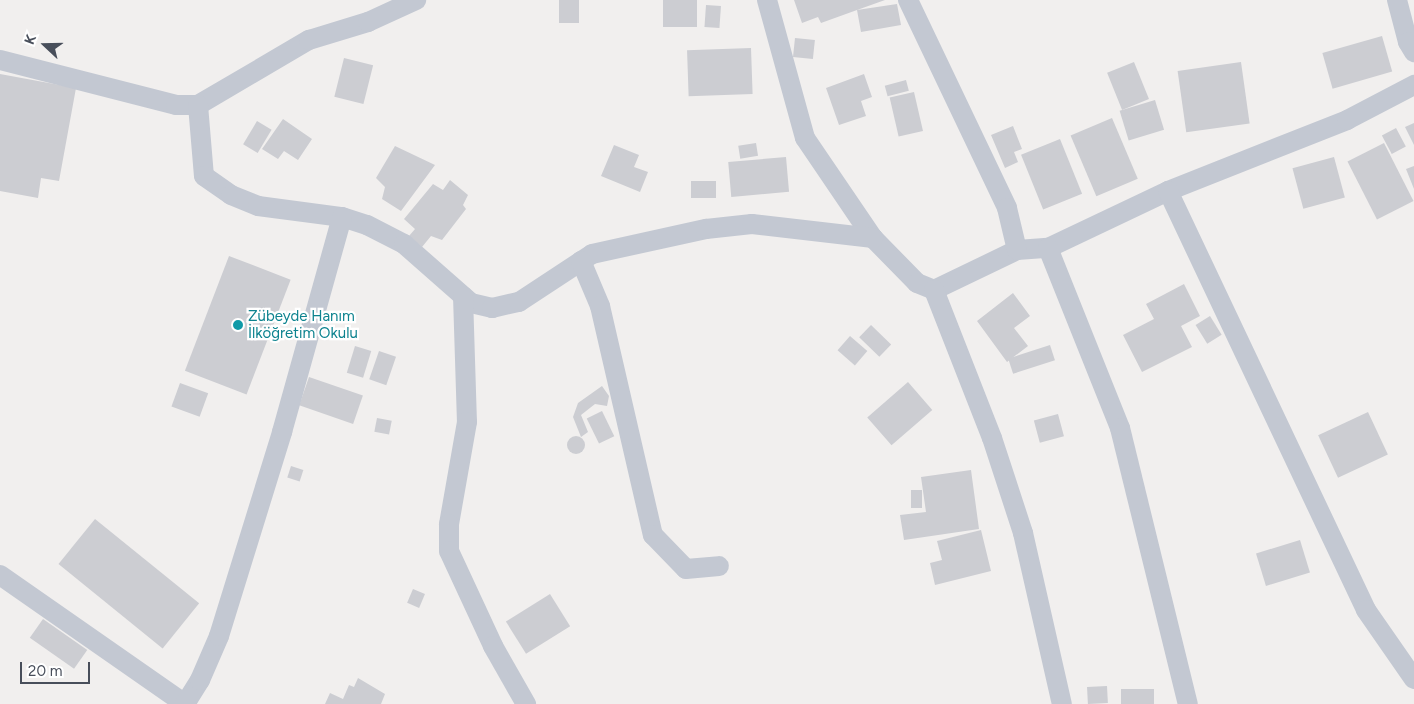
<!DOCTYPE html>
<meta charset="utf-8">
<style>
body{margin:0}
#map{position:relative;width:1414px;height:704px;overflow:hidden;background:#f1efee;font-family:Figtree,sans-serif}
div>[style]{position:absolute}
.building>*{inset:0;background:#cccdd2;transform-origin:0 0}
.round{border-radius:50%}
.street>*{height:20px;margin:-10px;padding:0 10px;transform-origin:10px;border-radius:10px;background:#c3c8d2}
.dots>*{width:14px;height:14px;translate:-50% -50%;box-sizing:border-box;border:2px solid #fff;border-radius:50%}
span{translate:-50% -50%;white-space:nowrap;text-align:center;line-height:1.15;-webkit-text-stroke:4.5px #fff;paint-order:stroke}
.culture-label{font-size:15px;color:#0d838f}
.left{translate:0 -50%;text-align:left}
.north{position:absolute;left:20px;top:20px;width:50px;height:50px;-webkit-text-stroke:4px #fff;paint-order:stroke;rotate:291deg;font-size:14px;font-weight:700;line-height:20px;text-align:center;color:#484e5a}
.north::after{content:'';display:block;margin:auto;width:18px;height:22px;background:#484e5a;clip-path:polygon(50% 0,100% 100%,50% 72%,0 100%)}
.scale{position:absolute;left:20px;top:662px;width:70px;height:22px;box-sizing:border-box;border:2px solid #484e5a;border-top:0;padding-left:6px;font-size:15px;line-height:18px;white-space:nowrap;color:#484e5a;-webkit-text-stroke:4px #fff;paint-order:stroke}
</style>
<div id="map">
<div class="building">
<div style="left:559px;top:0;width:20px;height:23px"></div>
<div style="left:663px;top:0;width:34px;height:27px"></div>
<div style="clip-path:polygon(794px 0,885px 0,857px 10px,897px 4px,901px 25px,861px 32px,857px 10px,821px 23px,818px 17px,802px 23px)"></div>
<div style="left:706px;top:5px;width:15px;height:22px;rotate:4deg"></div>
<div style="left:1382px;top:36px;width:37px;height:62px;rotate:74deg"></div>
<div style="left:795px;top:38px;width:20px;height:19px;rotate:6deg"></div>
<div style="left:751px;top:48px;width:46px;height:64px;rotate:88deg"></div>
<div style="left:344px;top:58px;width:30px;height:40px;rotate:14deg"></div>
<div style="left:1134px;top:62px;width:40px;height:29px;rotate:68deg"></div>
<div style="left:1241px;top:62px;width:62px;height:64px;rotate:82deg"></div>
<div style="clip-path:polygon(0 74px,76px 88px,59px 181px,41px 178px,38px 198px,0 191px)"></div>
<div style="clip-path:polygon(864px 74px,872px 97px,861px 101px,866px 116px,839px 125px,826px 88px)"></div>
<div style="left:906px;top:80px;width:11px;height:22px;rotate:75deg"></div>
<div style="left:914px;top:92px;width:40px;height:25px;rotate:77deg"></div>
<div style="left:1155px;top:100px;width:31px;height:37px;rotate:73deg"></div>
<div style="left:1112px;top:118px;width:66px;height:45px;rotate:67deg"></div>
<div style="clip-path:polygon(283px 119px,312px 139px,298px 160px,284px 151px,278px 159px,262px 149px)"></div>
<div style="left:257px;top:121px;width:17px;height:27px;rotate:31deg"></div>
<div style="clip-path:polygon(1414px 123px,1414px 145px,1405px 127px)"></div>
<div style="clip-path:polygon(1013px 126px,1022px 149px,1014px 152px,1018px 162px,1005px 168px,991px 135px)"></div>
<div style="left:1396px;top:128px;width:21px;height:16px;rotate:62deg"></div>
<div style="left:1060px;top:139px;width:59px;height:42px;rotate:68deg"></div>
<div style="left:756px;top:143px;width:13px;height:18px;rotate:81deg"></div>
<div style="left:1384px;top:143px;width:65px;height:41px;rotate:63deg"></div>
<div style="clip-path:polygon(614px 145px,639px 155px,634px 167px,648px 172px,640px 192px,601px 176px)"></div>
<div style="clip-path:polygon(395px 146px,435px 165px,401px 211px,382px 199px,385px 187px,376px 178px)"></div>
<div style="left:786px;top:157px;width:35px;height:58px;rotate:85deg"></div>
<div style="left:1334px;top:157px;width:42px;height:43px;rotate:75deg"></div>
<div style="clip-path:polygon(1414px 166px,1414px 189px,1406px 169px)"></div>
<div style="clip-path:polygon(450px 180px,468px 195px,463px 205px,466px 209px,442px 240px,431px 236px,422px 247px,409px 236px,415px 229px,404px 219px,433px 184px,443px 190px)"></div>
<div style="left:691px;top:181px;width:25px;height:17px"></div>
<div style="left:229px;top:256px;width:66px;height:123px;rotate:21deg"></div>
<div style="clip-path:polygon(1184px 284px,1200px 316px,1181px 326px,1192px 347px,1142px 372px,1123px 335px,1154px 319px,1146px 304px)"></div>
<div style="clip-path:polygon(1013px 293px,1030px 316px,1014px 328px,1028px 346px,1007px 362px,977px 321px)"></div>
<div style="left:1210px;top:316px;width:22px;height:17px;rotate:58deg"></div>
<div style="left:871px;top:325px;width:28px;height:17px;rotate:44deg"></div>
<div style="left:850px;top:336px;width:23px;height:19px;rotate:41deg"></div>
<div style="left:1050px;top:345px;width:16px;height:44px;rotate:72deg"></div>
<div style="left:355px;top:346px;width:17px;height:28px;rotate:17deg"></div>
<div style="left:379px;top:351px;width:18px;height:30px;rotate:19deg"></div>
<div style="left:309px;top:377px;width:57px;height:30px;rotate:19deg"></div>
<div style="left:908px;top:382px;width:37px;height:54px;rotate:49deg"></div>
<div style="left:180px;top:383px;width:30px;height:25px;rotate:20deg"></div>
<div style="clip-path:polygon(602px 386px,609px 396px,607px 406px,595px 404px,581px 415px,588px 432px,581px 437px,573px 417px,578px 403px)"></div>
<div style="left:602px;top:411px;width:28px;height:17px;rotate:64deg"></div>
<div style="left:1368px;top:412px;width:47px;height:55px;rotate:65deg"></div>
<div style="left:1058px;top:414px;width:23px;height:25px;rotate:75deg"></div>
<div style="left:377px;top:418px;width:15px;height:14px;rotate:11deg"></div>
<div class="round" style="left:567px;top:436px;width:18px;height:18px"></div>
<div style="left:291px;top:466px;width:13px;height:12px;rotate:18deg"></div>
<div style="clip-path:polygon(971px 470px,979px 529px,904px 540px,900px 515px,926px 512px,921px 477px)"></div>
<div style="left:911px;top:490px;width:11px;height:18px"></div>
<div style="left:95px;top:519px;width:134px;height:58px;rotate:39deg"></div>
<div style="clip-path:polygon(981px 530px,991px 571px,935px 585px,930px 563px,942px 560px,937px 541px)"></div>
<div style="left:1300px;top:540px;width:34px;height:46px;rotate:73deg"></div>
<div style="left:413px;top:589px;width:13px;height:15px;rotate:23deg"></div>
<div style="left:550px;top:594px;width:38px;height:52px;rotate:58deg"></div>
<div style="left:43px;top:619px;width:54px;height:23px;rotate:35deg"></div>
<div style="clip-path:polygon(358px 678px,385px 694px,381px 704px,325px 704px,330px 693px,343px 699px,349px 685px,354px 687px)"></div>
<div style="left:1107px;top:686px;width:17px;height:20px;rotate:87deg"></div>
<div style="left:1121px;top:689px;width:33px;height:15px"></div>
</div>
<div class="street">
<div style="left:767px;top:0;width:143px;rotate:74.6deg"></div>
<div style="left:805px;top:138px;width:121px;rotate:55.8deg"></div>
<div style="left:873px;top:238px;width:63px;rotate:45.6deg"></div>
<div style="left:917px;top:283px;width:18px;rotate:22deg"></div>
<div style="left:934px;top:290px;width:92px;rotate:-25.7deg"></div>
<div style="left:1017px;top:250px;width:31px;rotate:-4deg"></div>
<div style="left:1048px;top:248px;width:133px;rotate:-25.4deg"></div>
<div style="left:1168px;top:191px;width:193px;rotate:-21.6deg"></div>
<div style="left:1347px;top:120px;width:76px;rotate:-27.6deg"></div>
<div style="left:908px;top:0;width:230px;rotate:64.5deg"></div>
<div style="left:1007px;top:208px;width:43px;rotate:76.6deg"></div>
<div style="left:1397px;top:0;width:43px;rotate:75.3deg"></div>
<div style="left:1408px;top:42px;width:12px;rotate:59deg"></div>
<div style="left:0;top:60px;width:182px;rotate:14.3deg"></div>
<div style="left:176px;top:105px;width:22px"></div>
<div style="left:198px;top:105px;width:129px;rotate:-30.4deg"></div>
<div style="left:309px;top:40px;width:62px;rotate:-17deg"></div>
<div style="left:368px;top:22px;width:53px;rotate:-24.6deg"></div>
<div style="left:198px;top:105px;width:71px;rotate:85.2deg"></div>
<div style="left:204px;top:176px;width:33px;rotate:35deg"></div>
<div style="left:231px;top:195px;width:29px;rotate:22deg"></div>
<div style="left:258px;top:206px;width:85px;rotate:7.5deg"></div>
<div style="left:342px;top:217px;width:26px;rotate:18deg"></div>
<div style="left:367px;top:225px;width:42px;rotate:27.2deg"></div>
<div style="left:404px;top:244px;width:89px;rotate:41.4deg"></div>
<div style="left:471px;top:303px;width:22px;rotate:13deg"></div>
<div style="left:492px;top:308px;width:28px;rotate:-13deg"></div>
<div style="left:519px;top:302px;width:87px;rotate:-33.3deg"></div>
<div style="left:592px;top:254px;width:117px;rotate:-12.4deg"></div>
<div style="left:706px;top:229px;width:46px;rotate:-6.2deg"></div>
<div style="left:752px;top:224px;width:122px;rotate:6.6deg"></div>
<div style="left:1168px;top:191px;width:463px;rotate:64.7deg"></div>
<div style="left:1366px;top:610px;width:84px;rotate:55.2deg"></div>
<div style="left:1048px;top:248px;width:194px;rotate:68.2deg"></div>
<div style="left:1120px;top:428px;width:284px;rotate:76.2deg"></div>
<div style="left:581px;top:261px;width:49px;rotate:67.1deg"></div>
<div style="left:600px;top:306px;width:235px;rotate:77deg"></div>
<div style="left:653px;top:535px;width:47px;rotate:45.9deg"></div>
<div style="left:686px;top:569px;width:33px;rotate:-5deg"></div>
<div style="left:934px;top:290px;width:159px;rotate:68.6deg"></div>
<div style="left:992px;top:438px;width:100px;rotate:71.9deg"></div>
<div style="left:1023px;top:533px;width:175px;rotate:77.2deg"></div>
<div style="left:463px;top:296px;width:126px;rotate:88.2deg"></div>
<div style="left:467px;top:422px;width:104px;rotate:100deg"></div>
<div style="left:449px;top:524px;width:27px;rotate:90deg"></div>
<div style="left:449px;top:551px;width:105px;rotate:65.1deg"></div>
<div style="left:493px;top:646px;width:67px;rotate:60.4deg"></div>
<div style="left:0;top:575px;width:226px;rotate:34.9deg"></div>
<div style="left:185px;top:704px;width:28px;rotate:-58deg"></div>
<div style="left:200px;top:680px;width:48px;rotate:-66.6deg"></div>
<div style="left:219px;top:636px;width:214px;rotate:-72.8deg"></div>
<div style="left:282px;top:432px;width:223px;rotate:-74.4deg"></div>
</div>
<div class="dots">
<div style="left:238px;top:325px;background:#0f9aa8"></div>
</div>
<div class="culture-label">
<span class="left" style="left:248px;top:325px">Zübeyde Hanım<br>İlköğretim Okulu</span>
</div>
<div class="north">K</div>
<div class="scale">20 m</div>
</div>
